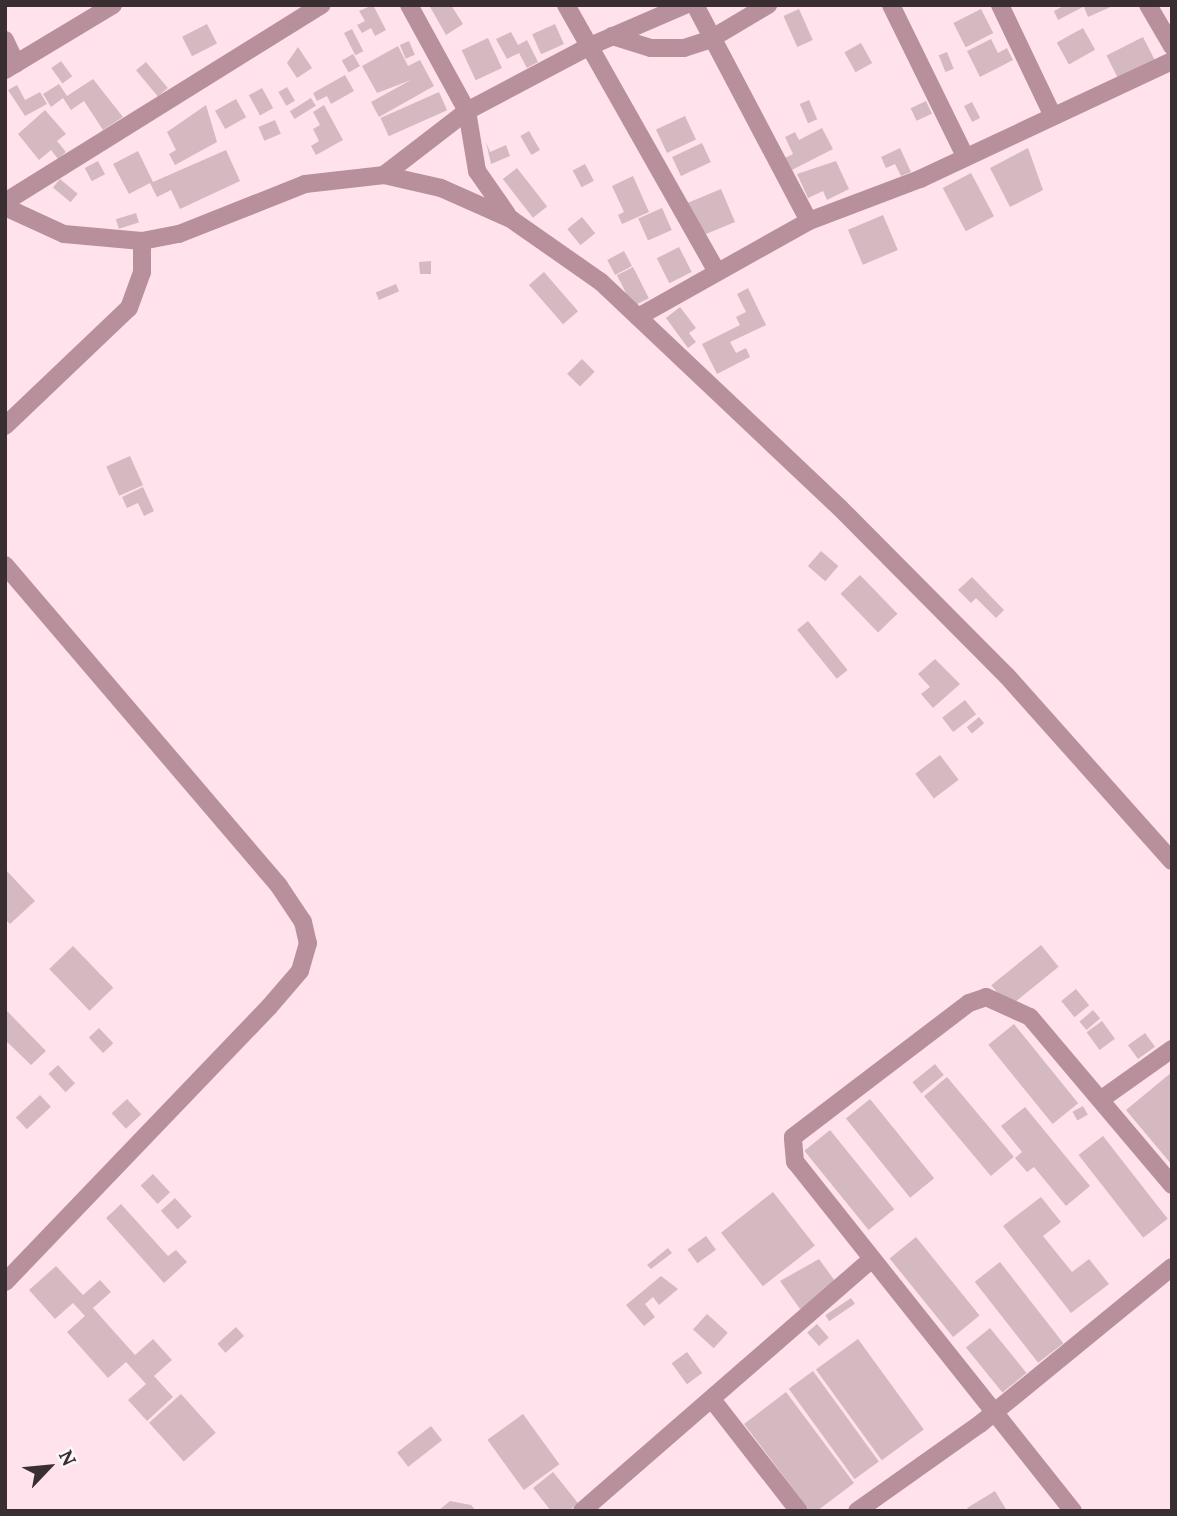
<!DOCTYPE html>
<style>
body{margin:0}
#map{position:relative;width:1177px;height:1516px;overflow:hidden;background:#ffe2eb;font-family:Lora,serif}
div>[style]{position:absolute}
.building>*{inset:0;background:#d5b9c1;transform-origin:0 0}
.minor>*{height:18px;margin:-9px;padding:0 9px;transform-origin:9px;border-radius:9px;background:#b7909c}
span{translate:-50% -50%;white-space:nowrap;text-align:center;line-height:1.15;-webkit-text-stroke:7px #fcf6f8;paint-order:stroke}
.frame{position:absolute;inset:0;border:7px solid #392f32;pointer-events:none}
.north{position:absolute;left:14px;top:1432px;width:70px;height:70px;-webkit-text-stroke:5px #fcf6f8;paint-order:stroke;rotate:64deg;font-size:19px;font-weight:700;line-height:28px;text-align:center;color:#392f32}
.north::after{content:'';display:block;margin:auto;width:24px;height:32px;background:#392f32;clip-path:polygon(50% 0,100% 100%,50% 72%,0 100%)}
</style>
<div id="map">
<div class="building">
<div style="clip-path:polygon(373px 5px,386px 30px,375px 36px,371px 28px,362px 33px,357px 25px,365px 21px,359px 11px)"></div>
<div style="clip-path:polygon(429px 5px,451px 5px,463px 24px,446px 35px)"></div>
<div style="clip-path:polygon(1065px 5px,1082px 5px,1083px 7px,1058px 20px,1054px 11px)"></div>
<div style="clip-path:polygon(1089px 5px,1115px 5px,1088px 17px,1084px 7px)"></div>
<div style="left:799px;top:9px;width:34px;height:17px;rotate:66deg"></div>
<div style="left:981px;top:9px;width:27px;height:31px;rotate:63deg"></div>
<div style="left:207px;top:24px;width:22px;height:28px;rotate:63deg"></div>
<div style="left:555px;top:24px;width:22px;height:25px;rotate:66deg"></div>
<div style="left:1083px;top:28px;width:25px;height:30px;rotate:61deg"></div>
<div style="left:352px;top:29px;width:25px;height:9px;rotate:63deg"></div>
<div style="clip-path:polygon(511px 32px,518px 45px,527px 40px,538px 62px,527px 68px,519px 53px,507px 59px,496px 39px)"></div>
<div style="left:1143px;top:37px;width:27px;height:41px;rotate:63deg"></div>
<div style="left:488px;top:38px;width:33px;height:29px;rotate:65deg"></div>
<div style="clip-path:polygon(991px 39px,998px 53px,1007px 48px,1013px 60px,980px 77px,967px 51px)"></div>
<div style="left:409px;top:41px;width:15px;height:10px;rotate:67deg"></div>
<div style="left:861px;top:43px;width:23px;height:19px;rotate:61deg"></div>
<div style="clip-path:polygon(398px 46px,408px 66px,420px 60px,434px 86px,379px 117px,371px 102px,411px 80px,377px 93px,362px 66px)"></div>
<div style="clip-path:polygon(298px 47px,312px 68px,297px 78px,287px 63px)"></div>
<div style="left:947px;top:52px;width:18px;height:9px;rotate:68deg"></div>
<div style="left:353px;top:54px;width:14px;height:13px;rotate:60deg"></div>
<div style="left:61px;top:61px;width:19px;height:12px;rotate:54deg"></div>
<div style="left:146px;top:62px;width:34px;height:13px;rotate:50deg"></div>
<div style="clip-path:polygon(345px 75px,354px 91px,331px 104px,327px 96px,317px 101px,313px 93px)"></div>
<div style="clip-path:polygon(93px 79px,123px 117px,103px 130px,84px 101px,71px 110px,63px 98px,51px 107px,43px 94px,59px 84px,67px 96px)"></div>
<div style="clip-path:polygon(17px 85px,25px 100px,40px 92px,47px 104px,25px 116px,8px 90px)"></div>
<div style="left:287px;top:87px;width:16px;height:10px;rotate:60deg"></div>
<div style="left:262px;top:88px;width:23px;height:15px;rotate:61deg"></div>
<div style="left:439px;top:92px;width:20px;height:64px;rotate:66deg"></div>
<div style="left:311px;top:98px;width:9px;height:25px;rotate:58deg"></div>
<div style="left:236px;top:99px;width:21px;height:24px;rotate:61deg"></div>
<div style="left:809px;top:100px;width:21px;height:10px;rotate:67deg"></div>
<div style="left:926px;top:101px;width:14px;height:17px;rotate:65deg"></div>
<div style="left:972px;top:102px;width:18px;height:9px;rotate:63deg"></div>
<div style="clip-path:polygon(206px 105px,217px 142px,175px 165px,169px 154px,176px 150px,167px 132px)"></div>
<div style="clip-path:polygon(324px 105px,343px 140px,316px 155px,311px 146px,319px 141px,313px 129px,320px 125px,313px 112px)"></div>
<div style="clip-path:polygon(45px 110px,66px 134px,57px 141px,66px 152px,58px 159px,51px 150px,39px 160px,18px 134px)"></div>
<div style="left:685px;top:116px;width:26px;height:32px;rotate:65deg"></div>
<div style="left:275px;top:120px;width:15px;height:18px;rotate:67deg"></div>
<div style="clip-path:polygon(822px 128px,833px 149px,792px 170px,785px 158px,793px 154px,785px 137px,795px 132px,799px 140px)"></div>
<div style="left:529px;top:131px;width:22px;height:10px;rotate:60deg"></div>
<div style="clip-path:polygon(486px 142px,490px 152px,506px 145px,510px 156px,491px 164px)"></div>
<div style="left:702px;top:143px;width:21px;height:33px;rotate:65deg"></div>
<div style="clip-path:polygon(900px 148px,911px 172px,901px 176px,895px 164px,886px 168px,881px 157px)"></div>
<div style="clip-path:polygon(1028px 148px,1043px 190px,1010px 207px,990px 168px)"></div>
<div style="clip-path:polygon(226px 150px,240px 181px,180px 209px,171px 190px,157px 197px,150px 183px,129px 194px,113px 164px,138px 151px,153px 182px)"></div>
<div style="left:98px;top:161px;width:15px;height:15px;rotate:62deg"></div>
<div style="clip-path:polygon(836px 161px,849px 189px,827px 200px,823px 191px,808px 198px,797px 174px)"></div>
<div style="left:585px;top:164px;width:19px;height:14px;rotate:62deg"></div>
<div style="left:517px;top:168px;width:49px;height:18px;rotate:52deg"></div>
<div style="left:971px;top:173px;width:49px;height:32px;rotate:62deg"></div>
<div style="clip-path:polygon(633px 176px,649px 212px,622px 224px,618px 215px,624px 212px,612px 186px)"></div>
<div style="left:60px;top:179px;width:23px;height:11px;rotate:40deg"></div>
<div style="clip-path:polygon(721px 189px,735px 222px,706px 234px,685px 204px)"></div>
<div style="left:662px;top:208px;width:24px;height:26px;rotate:66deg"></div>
<div style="left:136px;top:213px;width:10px;height:21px;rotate:73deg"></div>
<div style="left:883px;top:215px;width:38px;height:38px;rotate:67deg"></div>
<div style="left:582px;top:217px;width:21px;height:19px;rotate:51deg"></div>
<div style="left:679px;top:247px;width:28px;height:25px;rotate:63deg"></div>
<div style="left:624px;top:251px;width:17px;height:19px;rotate:62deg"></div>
<div style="clip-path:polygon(431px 261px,431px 274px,420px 274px,419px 262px)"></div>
<div style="left:633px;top:267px;width:35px;height:18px;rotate:63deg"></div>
<div style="left:544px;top:272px;width:52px;height:20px;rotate:49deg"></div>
<div style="left:396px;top:284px;width:8px;height:22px;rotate:67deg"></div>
<div style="clip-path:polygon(748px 288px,766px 325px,730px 342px,736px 353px,746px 348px,750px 357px,717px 374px,702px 344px,740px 325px,736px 317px,746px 312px,737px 294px)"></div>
<div style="clip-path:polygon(680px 307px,696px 328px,689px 333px,696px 342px,688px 348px,666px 318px)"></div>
<div style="left:582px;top:359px;width:18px;height:21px;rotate:45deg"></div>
<div style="left:130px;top:456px;width:32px;height:26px;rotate:66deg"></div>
<div style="clip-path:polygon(143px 487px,154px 511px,144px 516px,138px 503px,127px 508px,122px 497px)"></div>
<div style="left:821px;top:551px;width:23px;height:20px;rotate:41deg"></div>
<div style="left:860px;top:575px;width:54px;height:27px;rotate:46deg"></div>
<div style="clip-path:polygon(972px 577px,1004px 610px,996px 618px,976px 598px,971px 603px,958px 590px)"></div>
<div style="left:808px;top:621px;width:63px;height:14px;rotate:51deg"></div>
<div style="clip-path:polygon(935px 659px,960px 684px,933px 708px,921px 694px,930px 687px,918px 674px)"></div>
<div style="left:965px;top:700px;width:18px;height:29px;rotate:52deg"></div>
<div style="left:979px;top:717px;width:8px;height:16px;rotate:50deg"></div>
<div style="left:940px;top:755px;width:31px;height:31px;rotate:53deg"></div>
<div style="clip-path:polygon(5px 869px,35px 901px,10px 924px,5px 919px)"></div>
<div style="left:1041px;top:945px;width:28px;height:64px;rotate:51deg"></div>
<div style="left:73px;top:946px;width:58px;height:33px;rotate:46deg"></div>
<div style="left:1076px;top:989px;width:21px;height:19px;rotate:51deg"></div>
<div style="clip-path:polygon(5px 1009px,46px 1051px,31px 1065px,5px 1040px)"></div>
<div style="left:1093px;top:1010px;width:11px;height:18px;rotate:49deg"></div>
<div style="left:1102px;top:1021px;width:22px;height:19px;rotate:54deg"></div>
<div style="left:1014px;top:1024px;width:102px;height:33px;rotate:51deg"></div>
<div style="left:99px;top:1028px;width:21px;height:14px;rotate:47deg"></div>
<div style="left:1145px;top:1033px;width:17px;height:21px;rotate:54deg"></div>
<div style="left:935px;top:1064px;width:14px;height:29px;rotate:51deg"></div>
<div style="left:58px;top:1065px;width:25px;height:13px;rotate:47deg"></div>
<div style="clip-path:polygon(1172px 1072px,1172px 1165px,1126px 1110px)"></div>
<div style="left:947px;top:1077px;width:104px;height:30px;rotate:50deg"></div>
<div style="left:40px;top:1095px;width:16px;height:33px;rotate:47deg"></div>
<div style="left:127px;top:1099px;width:21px;height:21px;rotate:47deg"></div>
<div style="left:870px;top:1099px;width:102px;height:31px;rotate:51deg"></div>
<div style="left:1083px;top:1106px;width:10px;height:12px;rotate:61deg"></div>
<div style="clip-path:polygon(1025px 1107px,1090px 1186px,1066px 1206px,1034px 1167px,1027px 1172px,1015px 1158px,1022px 1152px,1001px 1126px)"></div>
<div style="left:830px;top:1130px;width:102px;height:33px;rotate:51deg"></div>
<div style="left:1103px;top:1136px;width:105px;height:31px;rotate:52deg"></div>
<div style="left:153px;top:1174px;width:25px;height:17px;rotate:47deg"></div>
<div style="left:773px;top:1192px;width:68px;height:66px;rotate:52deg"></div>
<div style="clip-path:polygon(1041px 1197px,1061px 1222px,1043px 1236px,1072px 1272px,1089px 1259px,1109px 1284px,1071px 1313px,1003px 1226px)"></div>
<div style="left:175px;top:1198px;width:25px;height:19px;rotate:48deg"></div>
<div style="clip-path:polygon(121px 1204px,168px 1256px,176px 1250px,187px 1262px,164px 1283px,106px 1218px)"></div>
<div style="left:706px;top:1236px;width:17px;height:23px;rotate:54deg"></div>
<div style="left:916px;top:1237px;width:101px;height:34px;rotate:51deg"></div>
<div style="clip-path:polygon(668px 1248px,672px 1253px,651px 1269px,647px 1265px)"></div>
<div style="clip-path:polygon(819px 1259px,840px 1288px,800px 1309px,780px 1281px)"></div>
<div style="left:1000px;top:1262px;width:103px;height:32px;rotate:52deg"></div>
<div style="clip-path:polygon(56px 1266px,83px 1295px,100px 1280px,111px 1292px,93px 1308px,135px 1355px,153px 1339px,172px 1360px,154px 1376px,173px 1397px,147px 1421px,128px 1400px,146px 1384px,126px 1362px,108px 1378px,67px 1332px,85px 1316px,73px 1303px,55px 1319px,29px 1290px)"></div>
<div style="clip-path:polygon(661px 1276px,678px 1289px,659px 1305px,653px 1297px,645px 1304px,655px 1317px,644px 1326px,626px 1305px)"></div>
<div style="left:851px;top:1298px;width:7px;height:31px;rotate:56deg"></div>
<div style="left:707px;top:1314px;width:28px;height:21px;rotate:42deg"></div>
<div style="left:817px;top:1324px;width:18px;height:13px;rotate:49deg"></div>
<div style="left:236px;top:1327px;width:12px;height:25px;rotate:48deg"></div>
<div style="left:990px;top:1328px;width:58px;height:31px;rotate:51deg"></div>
<div style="left:858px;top:1339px;width:112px;height:52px;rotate:54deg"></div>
<div style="left:687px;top:1352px;width:26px;height:19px;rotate:54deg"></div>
<div style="left:813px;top:1371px;width:112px;height:30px;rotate:54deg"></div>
<div style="clip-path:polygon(786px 1392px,854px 1483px,817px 1511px,810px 1511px,744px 1424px)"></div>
<div style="left:181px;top:1394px;width:52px;height:43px;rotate:48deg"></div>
<div style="left:523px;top:1414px;width:62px;height:44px;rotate:54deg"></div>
<div style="left:431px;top:1426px;width:18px;height:43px;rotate:52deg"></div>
<div style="clip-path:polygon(553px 1472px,578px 1503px,569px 1511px,551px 1511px,533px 1488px)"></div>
<div style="clip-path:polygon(995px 1491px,1007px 1511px,969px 1511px,967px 1508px)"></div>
<div style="clip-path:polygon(450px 1501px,471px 1505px,476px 1511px,438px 1511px)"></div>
</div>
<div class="minor">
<div style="left:409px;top:5px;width:121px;rotate:61.3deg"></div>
<div style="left:467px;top:111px;width:61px;rotate:80.5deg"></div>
<div style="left:477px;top:171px;width:52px;rotate:55.1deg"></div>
<div style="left:566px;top:5px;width:305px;rotate:60.5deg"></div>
<div style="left:695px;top:5px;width:244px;rotate:62.2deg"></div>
<div style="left:891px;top:5px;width:168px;rotate:63.9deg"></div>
<div style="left:1000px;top:5px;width:123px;rotate:64.5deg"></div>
<div style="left:1148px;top:5px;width:48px;rotate:59.7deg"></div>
<div style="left:612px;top:36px;width:41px;rotate:17.1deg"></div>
<div style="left:651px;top:48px;width:33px"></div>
<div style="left:684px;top:48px;width:26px;rotate:-18deg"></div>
<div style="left:709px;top:40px;width:69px;rotate:-30.7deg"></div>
<div style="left:5px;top:40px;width:26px;rotate:65deg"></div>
<div style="left:5px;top:70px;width:126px;rotate:-31deg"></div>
<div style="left:384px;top:175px;width:105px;rotate:-37.6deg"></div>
<div style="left:467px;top:111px;width:139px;rotate:-27.9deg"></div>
<div style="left:590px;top:46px;width:103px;rotate:-23.3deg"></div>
<div style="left:5px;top:202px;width:373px;rotate:-31.9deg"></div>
<div style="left:5px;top:207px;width:65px;rotate:24.6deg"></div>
<div style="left:64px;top:234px;width:78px;rotate:5.1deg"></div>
<div style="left:142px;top:241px;width:38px;rotate:-11deg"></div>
<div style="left:179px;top:234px;width:136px;rotate:-21.6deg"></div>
<div style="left:305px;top:184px;width:80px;rotate:-6.5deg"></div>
<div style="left:384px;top:175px;width:58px;rotate:12.8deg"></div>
<div style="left:441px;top:188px;width:77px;rotate:23.9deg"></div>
<div style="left:511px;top:219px;width:110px;rotate:35deg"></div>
<div style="left:601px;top:282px;width:329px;rotate:43.4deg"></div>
<div style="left:840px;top:508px;width:237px;rotate:45.2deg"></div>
<div style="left:1007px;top:676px;width:248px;rotate:48.3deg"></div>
<div style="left:638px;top:317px;width:196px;rotate:-29.3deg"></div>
<div style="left:809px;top:221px;width:119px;rotate:-20.7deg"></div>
<div style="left:920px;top:179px;width:278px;rotate:-25.1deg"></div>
<div style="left:5px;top:426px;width:171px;rotate:-43.6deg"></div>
<div style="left:129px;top:308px;width:38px;rotate:-70deg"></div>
<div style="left:142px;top:272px;width:31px;rotate:-90deg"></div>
<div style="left:5px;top:565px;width:422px;rotate:49.5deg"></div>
<div style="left:279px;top:886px;width:43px;rotate:56.3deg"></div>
<div style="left:303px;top:922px;width:22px;rotate:77deg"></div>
<div style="left:308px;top:943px;width:29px;rotate:106deg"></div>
<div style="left:300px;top:971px;width:48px;rotate:130.7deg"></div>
<div style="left:269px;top:1007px;width:381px;rotate:133.8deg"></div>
<div style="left:1103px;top:1098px;width:85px;rotate:-35.4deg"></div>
<div style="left:714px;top:1402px;width:138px;rotate:52.1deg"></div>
<div style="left:582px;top:1511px;width:384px;rotate:-41deg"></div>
<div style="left:857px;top:1511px;width:151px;rotate:-35.3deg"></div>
<div style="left:980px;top:1424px;width:248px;rotate:-39.3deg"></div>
<div style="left:1073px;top:1511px;width:446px;rotate:-128.5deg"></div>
<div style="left:795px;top:1162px;width:25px;rotate:-95deg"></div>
<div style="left:793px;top:1137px;width:221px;rotate:-37.3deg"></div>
<div style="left:969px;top:1003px;width:18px;rotate:-19deg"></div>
<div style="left:986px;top:997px;width:48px;rotate:24.4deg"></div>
<div style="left:1030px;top:1017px;width:220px;rotate:49.8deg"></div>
</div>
<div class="frame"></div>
<div class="north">N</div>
</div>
